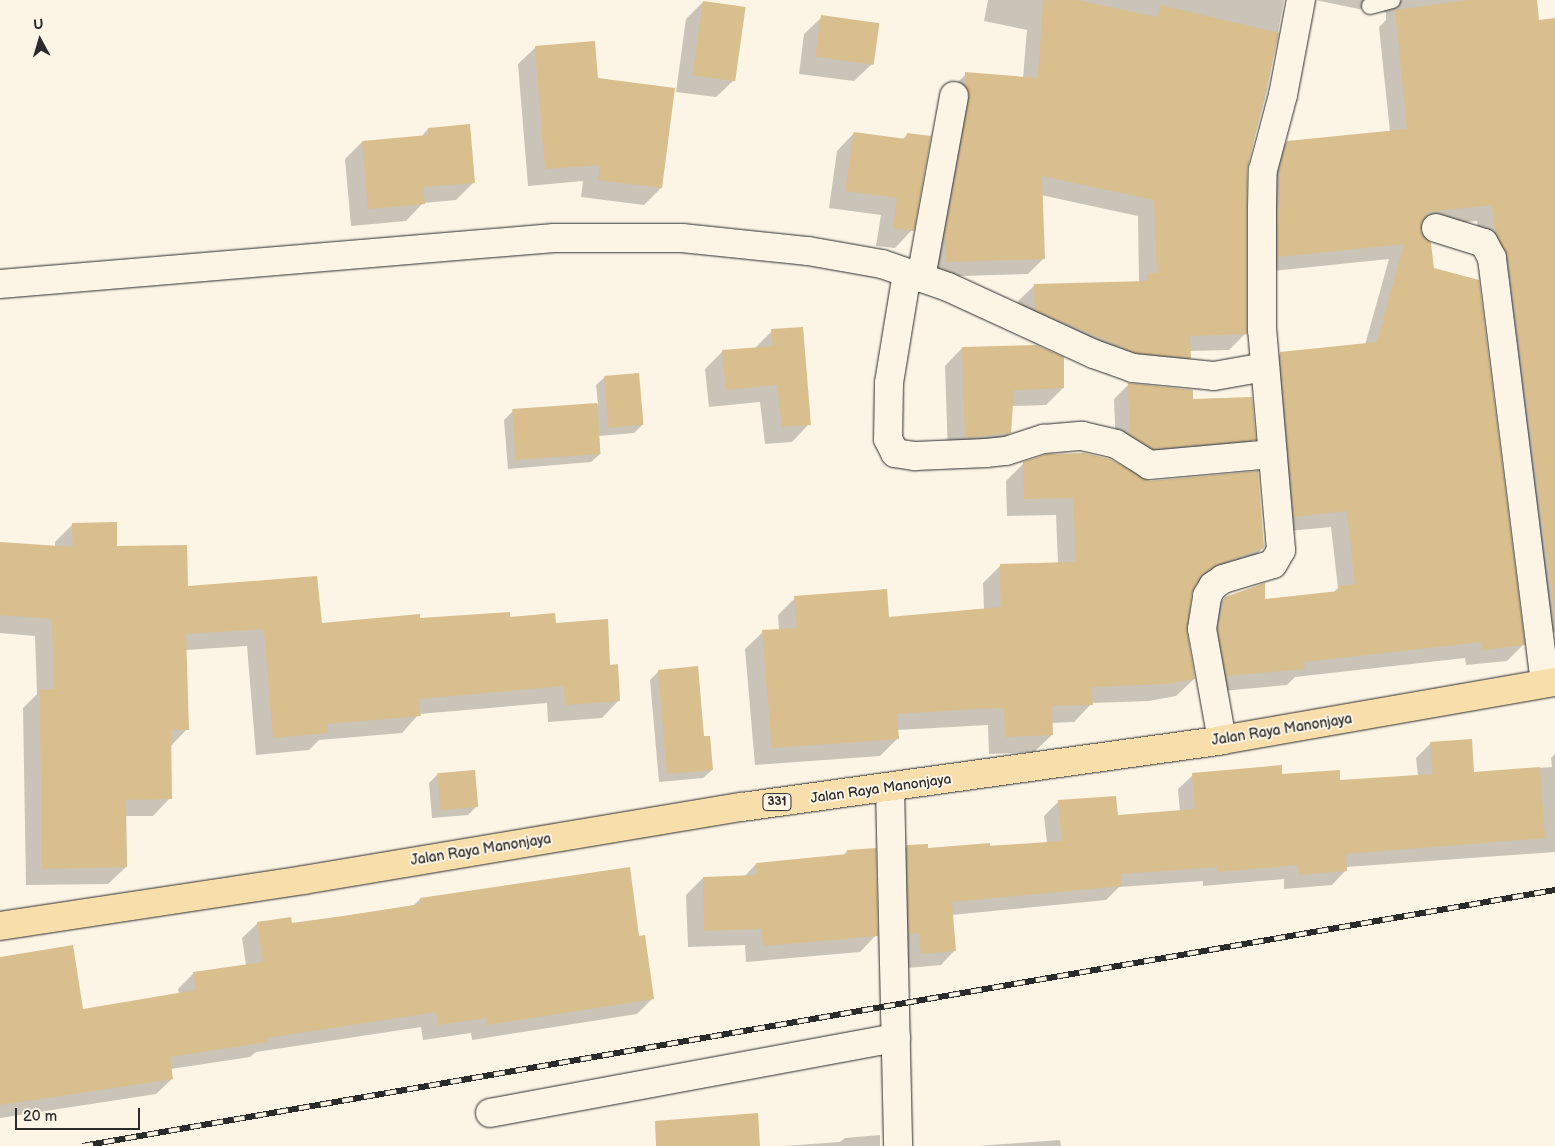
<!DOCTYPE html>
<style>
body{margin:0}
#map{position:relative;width:1555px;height:1146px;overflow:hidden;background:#fcf5e5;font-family:"Balsamiq Sans",sans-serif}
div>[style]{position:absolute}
.shadow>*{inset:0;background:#0003}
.building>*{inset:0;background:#d9be8e;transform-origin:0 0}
.roads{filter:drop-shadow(0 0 1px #2b2b2b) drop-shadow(0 0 1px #2b2b2b)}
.lane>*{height:16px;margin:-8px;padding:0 8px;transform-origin:8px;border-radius:8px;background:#fcf5e5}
.street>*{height:28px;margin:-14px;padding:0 14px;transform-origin:14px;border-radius:14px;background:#fcf5e5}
.primary>*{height:28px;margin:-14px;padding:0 14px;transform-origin:14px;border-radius:14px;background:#f8deab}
.rail>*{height:5.5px;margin-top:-2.75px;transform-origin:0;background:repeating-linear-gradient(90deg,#fcf5e5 0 11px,#2b2b2b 0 22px);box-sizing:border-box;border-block:1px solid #2b2b2b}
span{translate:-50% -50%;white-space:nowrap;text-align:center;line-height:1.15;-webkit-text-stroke:4px #fcf5e5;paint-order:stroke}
.shield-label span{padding:1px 4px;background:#fcf5e5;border:1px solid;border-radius:4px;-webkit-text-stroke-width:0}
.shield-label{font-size:12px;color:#2b2b2b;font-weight:700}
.street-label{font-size:14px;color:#2b2b2b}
.north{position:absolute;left:15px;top:15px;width:50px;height:50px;-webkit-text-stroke:4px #fcf5e5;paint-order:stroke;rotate:354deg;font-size:14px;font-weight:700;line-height:20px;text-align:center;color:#2b2b2b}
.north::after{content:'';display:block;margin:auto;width:18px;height:22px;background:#2b2b2b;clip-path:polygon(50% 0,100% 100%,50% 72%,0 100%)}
.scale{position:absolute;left:15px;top:1108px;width:125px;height:22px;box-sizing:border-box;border:2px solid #2b2b2b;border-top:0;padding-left:6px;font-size:15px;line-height:18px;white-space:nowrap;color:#2b2b2b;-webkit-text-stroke:4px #fcf5e5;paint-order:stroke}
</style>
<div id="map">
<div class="shadow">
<div style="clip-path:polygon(988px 0,1284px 0,1267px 91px,1246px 169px,1245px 334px,1229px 350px,1189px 351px,1190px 358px,1174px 374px,1019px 326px,1018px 301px,1035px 285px,1139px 282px,1138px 216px,1041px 195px,1044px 258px,1028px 274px,931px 277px,950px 90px,966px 74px,1023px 78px,1027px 30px,984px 21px)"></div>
<div style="clip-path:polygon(1315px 0,1536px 0,1538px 21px,1555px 19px,1555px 632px,1537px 634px,1477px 221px,1421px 226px,1419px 231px,1433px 269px,1523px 645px,1507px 661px,1466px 665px,1465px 658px,1295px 677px,1287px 685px,1211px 692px,1209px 614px,1225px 598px,1264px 600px,1333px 593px,1338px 588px,1331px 527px,1278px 532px,1264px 370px,1280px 354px,1365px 345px,1389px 259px,1262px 272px,1271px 159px,1287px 142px,1390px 132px,1379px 27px,1386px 20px,1386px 13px,1378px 6px,1359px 9px)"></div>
<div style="clip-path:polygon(703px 2px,734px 80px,716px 97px,676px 92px,686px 19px)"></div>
<div style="clip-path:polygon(822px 17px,872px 64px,854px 81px,799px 74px,804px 34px)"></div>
<div style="clip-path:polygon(536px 47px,597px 79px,661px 188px,644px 205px,581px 197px,583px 181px,528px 186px,518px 64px)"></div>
<div style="clip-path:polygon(428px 129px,474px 182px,456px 200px,423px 203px,406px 221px,351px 226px,345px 159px,362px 142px,421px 137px)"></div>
<div style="clip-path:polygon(854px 133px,902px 140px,907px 135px,912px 230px,895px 248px,876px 246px,881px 215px,829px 208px,837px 151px)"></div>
<div style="clip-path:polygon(772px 331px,809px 424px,792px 442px,765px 444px,760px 402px,709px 407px,705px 369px,723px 351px,754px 349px)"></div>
<div style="clip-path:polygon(962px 348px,1063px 388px,1046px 405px,1012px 406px,1010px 432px,993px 450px,948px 455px,945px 366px)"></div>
<div style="clip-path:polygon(605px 377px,643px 424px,634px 433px,599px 436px,600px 454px,591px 462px,508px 469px,504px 420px,513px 411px,598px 404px,596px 385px)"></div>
<div style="clip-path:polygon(1129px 384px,1192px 400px,1254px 439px,1240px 454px,1138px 463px,1116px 449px,1114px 399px)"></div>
<div style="clip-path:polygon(1024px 463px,1263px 548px,1245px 565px,1196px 583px,1190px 593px,1185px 631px,1194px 679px,1176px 696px,1149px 701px,1092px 703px,1074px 722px,1051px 723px,1052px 735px,1034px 752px,989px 754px,988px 725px,897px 730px,898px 738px,880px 756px,755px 765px,745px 649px,763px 632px,779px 630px,778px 615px,795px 598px,888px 618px,984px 610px,983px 583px,1000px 566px,1058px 564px,1056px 515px,1007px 516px,1006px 481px)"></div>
<div style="clip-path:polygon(73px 524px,187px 588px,321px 624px,509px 618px,555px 625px,609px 666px,619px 700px,602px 718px,548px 722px,547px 703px,419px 714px,402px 733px,319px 740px,309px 750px,256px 755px,247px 646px,186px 650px,187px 729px,170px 747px,170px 798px,153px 816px,125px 816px,126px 867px,108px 884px,26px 885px,23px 708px,37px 694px,35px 636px,0 633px,0 543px,55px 547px,55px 542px)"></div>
<div style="clip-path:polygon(659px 671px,703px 738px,712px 770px,703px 778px,659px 782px,650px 680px)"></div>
<div style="clip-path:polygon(1431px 743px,1472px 773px,1552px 767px,1551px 758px,1555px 754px,1555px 852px,1346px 867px,1346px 870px,1332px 885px,1284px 889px,1284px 879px,1203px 886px,1203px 881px,1119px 887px,1106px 900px,952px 915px,955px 950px,941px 965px,907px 968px,893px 861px,907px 846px,927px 849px,1047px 843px,1044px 816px,1059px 801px,1117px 816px,1180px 812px,1178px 789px,1193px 775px,1281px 775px,1339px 781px,1418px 776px,1416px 758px)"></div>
<div style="clip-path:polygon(437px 775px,477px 806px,468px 815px,432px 818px,429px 783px)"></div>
<div style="clip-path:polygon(847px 851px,876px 935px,860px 952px,746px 962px,745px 945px,688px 947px,686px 895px,703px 878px,744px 877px,756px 864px,843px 856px)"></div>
<div style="clip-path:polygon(420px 899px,638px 937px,653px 998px,637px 1014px,472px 1040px,471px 1033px,423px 1040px,421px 1027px,256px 1052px,250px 1057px,171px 1069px,172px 1079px,156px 1094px,0 1118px,0 1007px,82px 1010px,179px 994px,178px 989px,194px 973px,246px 965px,242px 938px,258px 923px,291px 924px,413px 906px)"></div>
<div style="clip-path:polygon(880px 1135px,880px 1146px,784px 1146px,840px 1142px,845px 1138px)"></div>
<div style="clip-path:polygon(1060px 1140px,1061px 1146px,978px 1146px)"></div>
</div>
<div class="building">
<div style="clip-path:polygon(1043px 0,1077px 0,1157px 17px,1160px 5px,1279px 33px,1247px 170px,1247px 334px,1190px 336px,1191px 358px,1136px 353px,1035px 310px,1034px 284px,1147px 281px,1147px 273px,1157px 273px,1154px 200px,1042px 176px,1045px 259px,946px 262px,945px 235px,969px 99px,965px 85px,965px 72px,1038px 78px)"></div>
<div style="clip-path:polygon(1468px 0,1537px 0,1539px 20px,1555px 18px,1555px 618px,1508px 256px,1495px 233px,1492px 205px,1428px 212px,1421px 231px,1431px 243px,1434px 268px,1479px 280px,1525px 645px,1482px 650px,1481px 642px,1304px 662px,1305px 669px,1226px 676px,1218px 629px,1225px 597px,1265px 583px,1265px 599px,1339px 591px,1338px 586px,1355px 584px,1347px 511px,1294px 517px,1280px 352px,1377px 342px,1404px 244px,1278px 257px,1279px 172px,1287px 141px,1407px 129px,1395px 10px)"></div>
<div style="left:703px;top:1px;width:43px;height:75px;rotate:8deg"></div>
<div style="left:821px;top:15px;width:59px;height:42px;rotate:8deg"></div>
<div style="clip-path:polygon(595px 41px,598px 78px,675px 88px,662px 188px,598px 180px,600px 165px,545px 169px,535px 46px)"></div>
<div style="clip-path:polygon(470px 124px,475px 183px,423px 187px,425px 204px,368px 209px,362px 141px,428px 135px,428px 128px)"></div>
<div style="clip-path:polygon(854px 132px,906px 139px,907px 133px,931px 136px,914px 231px,893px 228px,897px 198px,845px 191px)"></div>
<div style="clip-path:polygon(803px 327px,811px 425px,782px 427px,777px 385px,726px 390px,722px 350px,773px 346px,771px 329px)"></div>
<div style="clip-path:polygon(1036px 345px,1064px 357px,1064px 388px,1014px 390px,1011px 433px,965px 438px,962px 347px)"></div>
<div style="left:639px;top:373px;width:52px;height:35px;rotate:85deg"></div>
<div style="clip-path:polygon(1128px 383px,1193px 390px,1193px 399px,1252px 397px,1256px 440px,1153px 449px,1130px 435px)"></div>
<div style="left:597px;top:403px;width:51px;height:85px;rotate:86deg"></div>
<div style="clip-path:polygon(1084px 453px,1110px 459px,1150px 481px,1258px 471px,1264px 548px,1214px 566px,1200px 578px,1192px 593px,1187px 631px,1195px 679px,1167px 684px,1092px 687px,1093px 705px,1052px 706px,1053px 735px,1005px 737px,1004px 708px,975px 709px,897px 714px,899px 739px,772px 748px,762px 630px,797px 628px,794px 596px,887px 589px,889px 617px,1001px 607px,1000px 564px,1076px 562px,1073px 498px,1024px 499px,1023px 462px,1047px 454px)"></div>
<div style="clip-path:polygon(117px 522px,117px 546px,187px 545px,188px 586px,317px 576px,322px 623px,420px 614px,420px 618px,510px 612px,510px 617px,555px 613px,556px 623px,608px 619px,610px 665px,618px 664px,620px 701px,565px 705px,564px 686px,419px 699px,421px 716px,327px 724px,328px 733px,273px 738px,264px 629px,186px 634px,189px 730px,171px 730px,172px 799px,126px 800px,127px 867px,42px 869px,40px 690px,54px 689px,52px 619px,0 615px,0 542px,73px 547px,72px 523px)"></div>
<div style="clip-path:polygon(698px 666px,704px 736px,710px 736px,713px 770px,667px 774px,658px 670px)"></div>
<div style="clip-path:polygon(1472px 739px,1474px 772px,1540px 767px,1545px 838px,1346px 854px,1347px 871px,1299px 875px,1298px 865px,1217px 872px,1217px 867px,1121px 874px,1122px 886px,952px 902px,956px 951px,921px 954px,919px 933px,909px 934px,907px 845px,928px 844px,928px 848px,990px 843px,990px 846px,1062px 841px,1058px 800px,1116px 796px,1118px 815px,1195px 809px,1192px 773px,1282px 765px,1282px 774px,1340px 770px,1340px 780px,1433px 774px,1430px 742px)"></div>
<div style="left:475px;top:770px;width:37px;height:38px;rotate:85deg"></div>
<div style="clip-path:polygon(876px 848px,878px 936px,763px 946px,761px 929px,704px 931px,703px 877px,757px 875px,756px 863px,847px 854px,847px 850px)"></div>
<div style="clip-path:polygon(630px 867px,639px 936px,645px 935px,654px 999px,487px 1025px,486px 1018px,438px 1025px,436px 1012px,267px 1038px,267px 1042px,170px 1057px,173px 1079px,0 1105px,0 957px,73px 945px,83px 1009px,196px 990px,193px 972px,263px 962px,257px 922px,291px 917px,292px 923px,343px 916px,421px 904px,420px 898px)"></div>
<div style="clip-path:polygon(758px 1113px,760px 1146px,656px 1146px,655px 1121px)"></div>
</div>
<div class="roads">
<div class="lane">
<div style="left:1370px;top:6px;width:23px;rotate:-15deg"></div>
</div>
<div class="street">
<div style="left:1436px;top:228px;width:50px;rotate:17.4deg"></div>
<div style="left:1484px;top:243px;width:17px;rotate:62deg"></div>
<div style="left:1492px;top:258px;width:428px;rotate:82.9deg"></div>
<div style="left:907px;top:273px;width:111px;rotate:99.3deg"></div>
<div style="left:889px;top:383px;width:56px;rotate:91deg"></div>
<div style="left:888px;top:439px;width:16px;rotate:63deg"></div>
<div style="left:895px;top:453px;width:20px;rotate:9deg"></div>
<div style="left:915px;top:456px;width:71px;rotate:-2.4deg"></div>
<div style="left:986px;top:453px;width:20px;rotate:-6deg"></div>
<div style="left:1006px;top:451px;width:40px;rotate:-18deg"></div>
<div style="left:1044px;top:439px;width:38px;rotate:-5deg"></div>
<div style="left:1082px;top:436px;width:35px;rotate:13deg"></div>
<div style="left:1116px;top:444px;width:39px;rotate:32deg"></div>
<div style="left:1149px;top:465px;width:124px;rotate:-5.1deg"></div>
<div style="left:921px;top:278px;width:185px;rotate:-79.7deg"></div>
<div style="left:0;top:284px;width:556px;rotate:-4.75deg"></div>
<div style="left:554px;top:238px;width:128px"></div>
<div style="left:682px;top:238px;width:127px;rotate:5.9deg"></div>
<div style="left:808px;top:251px;width:75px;rotate:10deg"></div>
<div style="left:882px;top:264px;width:70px;rotate:19.2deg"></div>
<div style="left:948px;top:287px;width:161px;rotate:24.7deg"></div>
<div style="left:1094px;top:354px;width:41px;rotate:19.7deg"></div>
<div style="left:1133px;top:368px;width:81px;rotate:5.6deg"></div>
<div style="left:1214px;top:376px;width:52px;rotate:-10deg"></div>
<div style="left:1222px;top:740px;width:113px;rotate:-100.2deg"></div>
<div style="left:1202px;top:629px;width:33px;rotate:-81deg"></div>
<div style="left:1207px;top:596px;width:12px;rotate:-59deg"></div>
<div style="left:1213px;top:586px;width:12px;rotate:-35deg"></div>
<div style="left:1223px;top:579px;width:52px;rotate:-16.7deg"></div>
<div style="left:1273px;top:564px;width:16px;rotate:-60deg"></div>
<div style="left:1281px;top:550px;width:221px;rotate:-94.9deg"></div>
<div style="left:1262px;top:330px;width:121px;rotate:-90deg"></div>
<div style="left:1262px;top:209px;width:39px;rotate:-89deg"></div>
<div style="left:1263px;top:170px;width:78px;rotate:-75.1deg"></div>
<div style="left:1283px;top:95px;width:97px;rotate:-79.3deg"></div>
<div style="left:890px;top:788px;width:358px;rotate:88.7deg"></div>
<div style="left:490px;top:1113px;width:413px;rotate:-10.5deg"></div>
</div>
<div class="primary">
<div style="left:0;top:926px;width:307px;rotate:-8.6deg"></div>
<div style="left:304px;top:880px;width:444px;rotate:-9.5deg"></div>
<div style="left:742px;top:807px;width:485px;rotate:-7.9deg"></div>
<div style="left:1222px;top:740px;width:338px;rotate:-9.9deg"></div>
</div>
</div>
<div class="rail">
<div style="left:82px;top:1146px;width:1495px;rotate:-9.86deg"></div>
</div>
<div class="shield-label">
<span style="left:777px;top:802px">331</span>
</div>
<div class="street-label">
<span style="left:1282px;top:730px;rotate:-9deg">Jalan Raya Manonjaya</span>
<span style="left:881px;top:789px;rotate:-8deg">Jalan Raya Manonjaya</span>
<span style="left:481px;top:850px;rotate:-9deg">Jalan Raya Manonjaya</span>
</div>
<div class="north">U</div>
<div class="scale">20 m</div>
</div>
